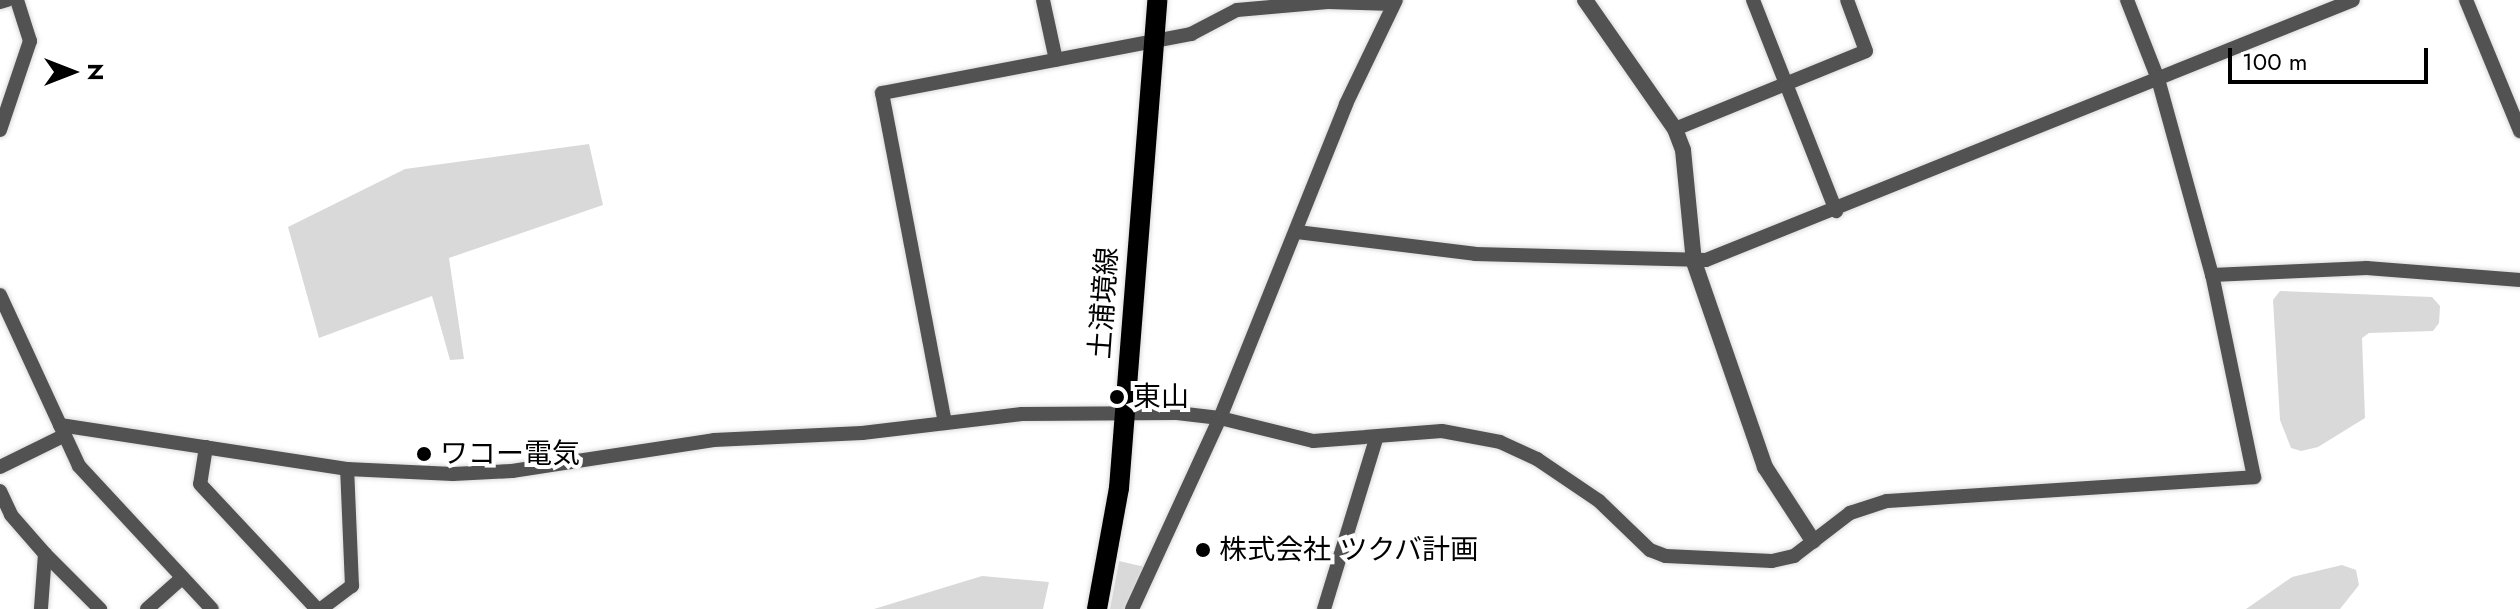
<!DOCTYPE html>
<meta charset="utf-8">
<style>
body{margin:0}
#map{position:relative;width:2520px;height:609px;overflow:hidden;background:#fff;font-family:Jost,"Noto Sans JP",sans-serif}
div>[style]{position:absolute}
.green>*{inset:0;background:#d9d9d9}
.roads{filter:drop-shadow(0 0 2px #dbdbdb) drop-shadow(0 0 2px #dbdbdb)}
.minor>*{height:14px;margin:-7px;padding:0 7px;transform-origin:7px;border-radius:7px;background:#525252}
.tertiary>*{height:16px;margin:-8px;padding:0 8px;transform-origin:8px;border-radius:8px;background:#525252}
.primary>*{height:20px;margin:-10px;padding:0 10px;transform-origin:10px;border-radius:10px;background:#000}
.dots>*{width:22px;height:22px;translate:-50% -50%;box-sizing:border-box;border:4px solid #fff;border-radius:50%}
span{translate:-50% -50%;white-space:nowrap;text-align:center;line-height:1.15;-webkit-text-stroke:8px #fff;paint-order:stroke}
.street-label{font-size:28px;color:#000}
.poi-label{font-size:28px;color:#000}
.left{translate:0 -50%;text-align:left}
.north{position:absolute;left:32px;top:32px;width:80px;height:80px;-webkit-text-stroke:6px #fff;paint-order:stroke;rotate:90deg;font-size:22px;font-weight:700;line-height:32px;text-align:center;color:#000}
.north::after{content:'';display:block;margin:auto;width:28px;height:36px;background:#000;clip-path:polygon(50% 0,100% 100%,50% 72%,0 100%)}
.scale{position:absolute;left:2228px;top:48px;width:200px;height:36px;box-sizing:border-box;border:4px solid #000;border-top:0;padding-left:10px;font-size:24px;line-height:28px;white-space:nowrap;color:#000;-webkit-text-stroke:6px #fff;paint-order:stroke}
</style>
<div id="map">
<div class="green">
<div style="clip-path:polygon(589px 144px,603px 205px,449px 258px,464px 359px,450px 360px,432px 296px,319px 338px,288px 227px,405px 169px)"></div>
<div style="clip-path:polygon(2280px 291px,2432px 297px,2440px 306px,2439px 323px,2433px 331px,2369px 333px,2362px 338px,2365px 418px,2318px 447px,2301px 451px,2291px 448px,2280px 420px,2273px 300px)"></div>
<div style="clip-path:polygon(1119px 561px,1145px 567px,1126px 609px,1110px 609px)"></div>
<div style="clip-path:polygon(2342px 565px,2356px 570px,2359px 585px,2340px 609px,2246px 609px,2292px 577px)"></div>
<div style="clip-path:polygon(982px 576px,1049px 582px,1043px 609px,874px 609px)"></div>
</div>
<div class="roads">
<div class="minor">
<div style="left:1043px;top:0;width:61px;rotate:77.8deg"></div>
<div style="left:1753px;top:0;width:227px;rotate:68.5deg"></div>
<div style="left:2466px;top:0;width:142px;rotate:67.6deg"></div>
<div style="left:0;top:2px;width:7px;rotate:-16deg"></div>
<div style="left:1675px;top:129px;width:206px;rotate:-22.2deg"></div>
<div style="left:1866px;top:51px;width:54px;rotate:-110.4deg"></div>
<div style="left:0;top:130px;width:94px;rotate:-71.4deg"></div>
<div style="left:30px;top:41px;width:43px;rotate:-107.6deg"></div>
<div style="left:1297px;top:232px;width:179px;rotate:7deg"></div>
<div style="left:1475px;top:254px;width:231px;rotate:1.5deg"></div>
<div style="left:1706px;top:260px;width:697px;rotate:-21.89deg"></div>
<div style="left:2212px;top:275px;width:155px;rotate:-2.6deg"></div>
<div style="left:2367px;top:268px;width:153px;rotate:4.5deg"></div>
<div style="left:0;top:295px;width:188px;rotate:65.2deg"></div>
<div style="left:79px;top:466px;width:195px;rotate:47.1deg"></div>
<div style="left:945px;top:423px;width:336px;rotate:-100.8deg"></div>
<div style="left:882px;top:93px;width:315px;rotate:-10.8deg"></div>
<div style="left:1191px;top:34px;width:52px;rotate:-27.6deg"></div>
<div style="left:1237px;top:10px;width:91px;rotate:-5deg"></div>
<div style="left:1328px;top:2px;width:65px;rotate:1.8deg"></div>
<div style="left:60px;top:425px;width:290px;rotate:8.7deg"></div>
<div style="left:347px;top:469px;width:106px;rotate:2.7deg"></div>
<div style="left:453px;top:474px;width:59px;rotate:-2.9deg"></div>
<div style="left:512px;top:471px;width:204px;rotate:-8.7deg"></div>
<div style="left:714px;top:440px;width:148px;rotate:-2.7deg"></div>
<div style="left:862px;top:433px;width:161px;rotate:-6.8deg"></div>
<div style="left:1022px;top:414px;width:155px;rotate:-0.4deg"></div>
<div style="left:1177px;top:413px;width:43px;rotate:6.6deg"></div>
<div style="left:1220px;top:418px;width:96px;rotate:13.9deg"></div>
<div style="left:1313px;top:441px;width:129px;rotate:-4.4deg"></div>
<div style="left:1442px;top:431px;width:59px;rotate:10.7deg"></div>
<div style="left:1500px;top:442px;width:41px;rotate:24.7deg"></div>
<div style="left:1537px;top:459px;width:75px;rotate:34.1deg"></div>
<div style="left:1599px;top:501px;width:71px;rotate:43.9deg"></div>
<div style="left:1650px;top:550px;width:17px;rotate:21deg"></div>
<div style="left:1666px;top:556px;width:106px;rotate:2.7deg"></div>
<div style="left:1772px;top:561px;width:23px;rotate:-13deg"></div>
<div style="left:1794px;top:556px;width:71px;rotate:-37.5deg"></div>
<div style="left:1850px;top:513px;width:39px;rotate:-18deg"></div>
<div style="left:1887px;top:501px;width:368px;rotate:-3.7deg"></div>
<div style="left:2254px;top:477px;width:206px;rotate:-101.7deg"></div>
<div style="left:2212px;top:275px;width:203px;rotate:-105.4deg"></div>
<div style="left:2158px;top:79px;width:85px;rotate:-111.4deg"></div>
<div style="left:206px;top:447px;width:37px;rotate:99deg"></div>
<div style="left:200px;top:484px;width:171px;rotate:46.9deg"></div>
<div style="left:0;top:467px;width:72px;rotate:-26.2deg"></div>
<div style="left:0;top:491px;width:26px;rotate:65deg"></div>
<div style="left:11px;top:515px;width:52px;rotate:48.9deg"></div>
<div style="left:45px;top:554px;width:55px;rotate:94.2deg"></div>
<div style="left:45px;top:554px;width:78px;rotate:45deg"></div>
<div style="left:147px;top:609px;width:47px;rotate:-41.5deg"></div>
<div style="left:321px;top:609px;width:39px;rotate:-37deg"></div>
<div style="left:352px;top:586px;width:117px;rotate:-92.4deg"></div>
<div style="left:1132px;top:609px;width:210px;rotate:-65.3deg"></div>
<div style="left:1220px;top:418px;width:338px;rotate:-68.1deg"></div>
<div style="left:1346px;top:104px;width:115px;rotate:-64.3deg"></div>
<div style="left:1324px;top:609px;width:178px;rotate:-73deg"></div>
</div>
<div class="tertiary">
<div style="left:1585px;top:0;width:157px;rotate:55.1deg"></div>
<div style="left:1675px;top:129px;width:22px;rotate:69deg"></div>
<div style="left:1683px;top:150px;width:113px;rotate:84.4deg"></div>
<div style="left:1694px;top:262px;width:217px;rotate:70.9deg"></div>
<div style="left:1765px;top:467px;width:88px;rotate:57deg"></div>
</div>
<div class="primary">
<div style="left:1097px;top:609px;width:123px;rotate:-79.7deg"></div>
<div style="left:1119px;top:488px;width:489px;rotate:-85.5deg"></div>
</div>
</div>
<div class="dots">
<div style="left:1117px;top:397px;background:#000"></div>
<div style="left:424px;top:454px;background:#000"></div>
<div style="left:1203px;top:550px;background:#000"></div>
</div>
<div class="street-label">
<span style="left:1104px;top:303px;rotate:-86deg">土浦境線</span>
</div>
<div class="poi-label">
<span class="left" style="left:1133px;top:397px">東山</span>
<span class="left" style="left:440px;top:454px">ワコー電気</span>
<span class="left" style="left:1219px;top:550px">株式会社 ツクバ計画</span>
</div>
<div class="north">N</div>
<div class="scale">100 m</div>
</div>
